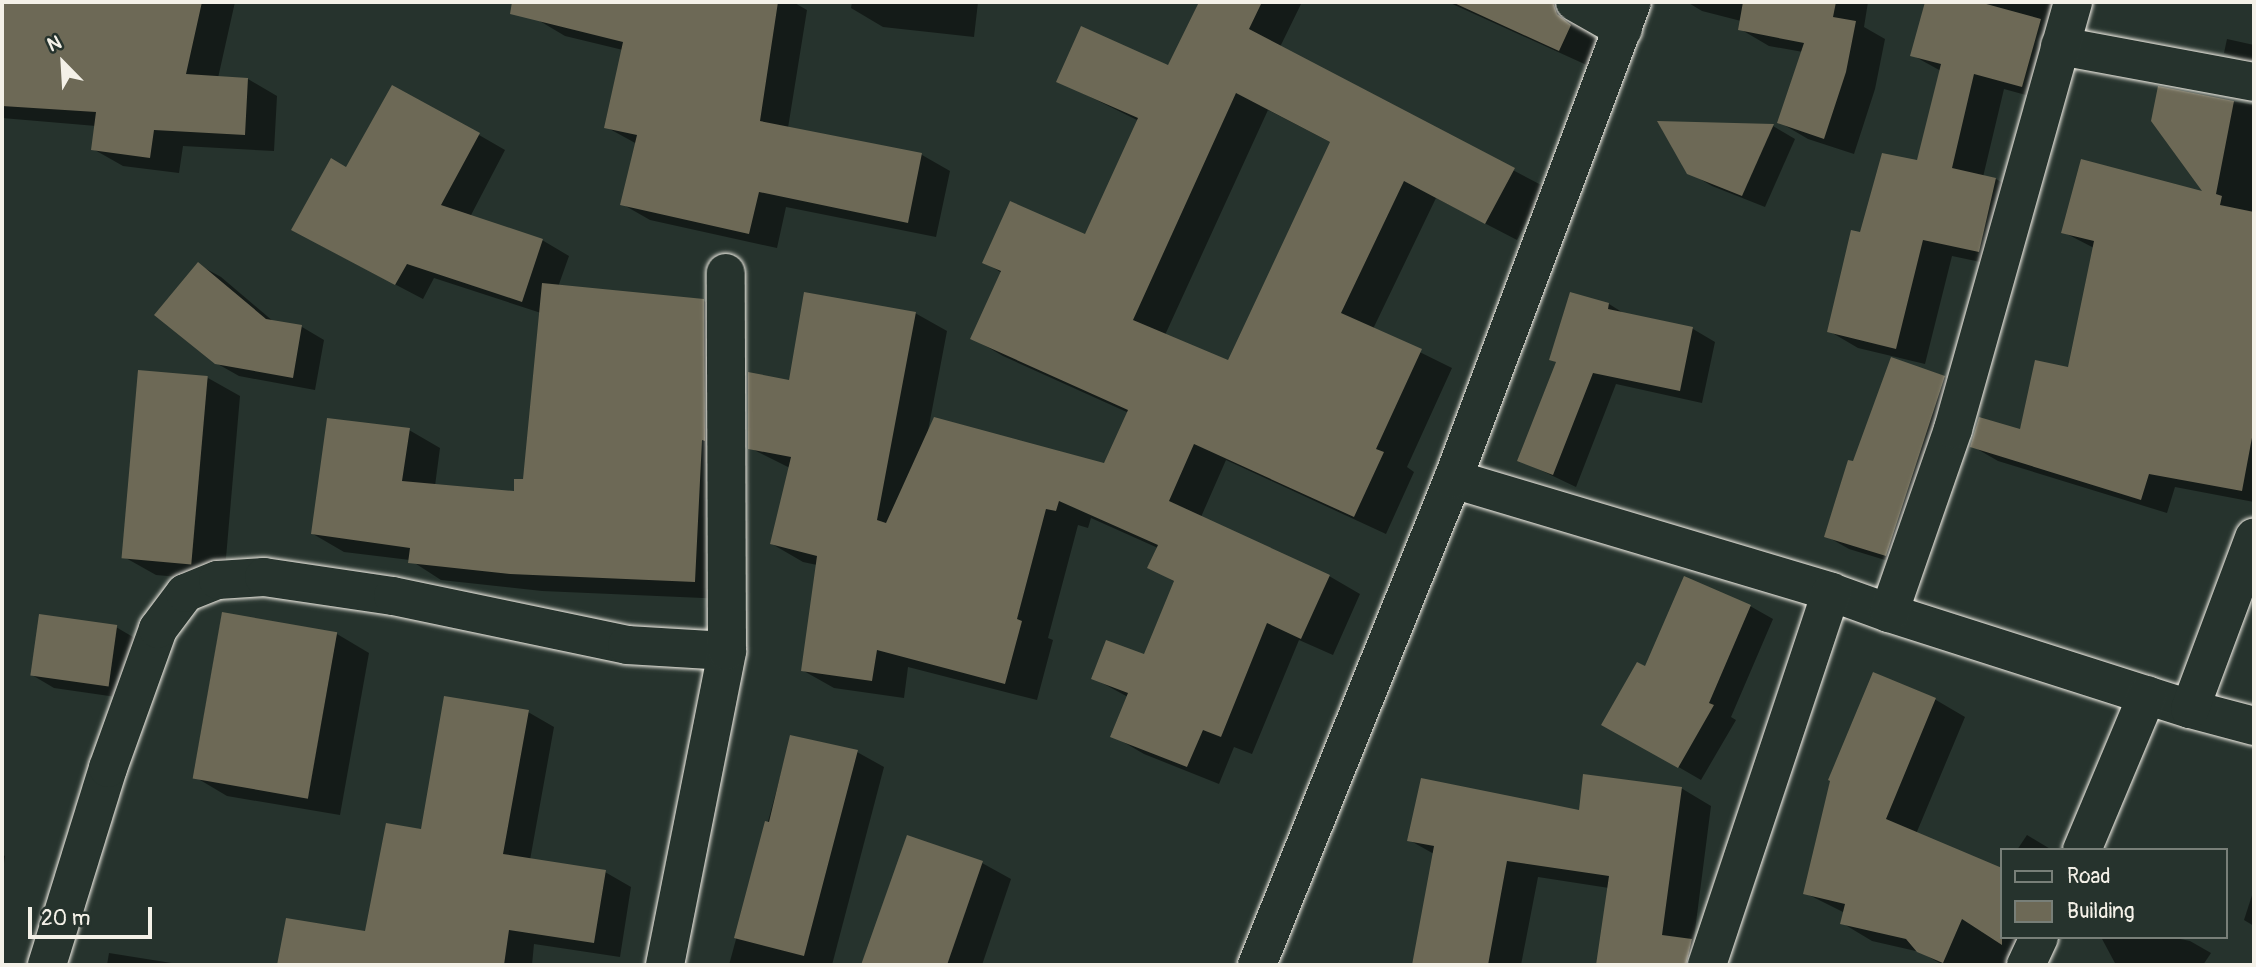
<!DOCTYPE html>
<style>
body{margin:0}
#map{position:relative;width:2256px;height:967px;overflow:hidden;background:#26332d;font-family:Pangolin,sans-serif}
div>[style]{position:absolute}
.shadow>*{inset:0;background:#0007}
.building>*{inset:0;background:#6d6956;transform-origin:0 0}
.roads{filter:drop-shadow(0 0 2px #f4f1e8) drop-shadow(0 0 2px #f4f1e8)}
.minor>*{height:38px;margin:-19px;padding:0 19px;transform-origin:19px;border-radius:19px;background:#26332d}
span{translate:-50% -50%;white-space:nowrap;text-align:center;line-height:1.15;-webkit-text-stroke:7px #26332d;paint-order:stroke}
.frame{position:absolute;inset:0;border:4px solid #f4f1e8;pointer-events:none}
.legend{position:absolute;left:2000px;top:848px;width:228px;height:91px;box-sizing:border-box;background:#26332d;border:2px solid #787f78;margin:0;padding:9px 12px;list-style:none;font-size:21px;color:#f4f1e8}
.legend li{display:flex;align-items:center;gap:14px;height:35px}
.legend b{width:35px;border:2px solid #787f78}
.north{position:absolute;left:28px;top:28px;width:70px;height:70px;-webkit-text-stroke:5px #26332d;paint-order:stroke;rotate:336deg;font-size:19px;font-weight:700;line-height:28px;text-align:center;color:#f4f1e8}
.north::after{content:'';display:block;margin:auto;width:24px;height:32px;background:#f4f1e8;clip-path:polygon(50% 0,100% 100%,50% 72%,0 100%)}
.scale{position:absolute;left:28px;top:907px;width:124px;height:32px;box-sizing:border-box;border:4px solid #f4f1e8;border-top:0;padding-left:9px;font-size:21px;line-height:24px;white-space:nowrap;color:#f4f1e8;-webkit-text-stroke:5px #26332d;paint-order:stroke}
</style>
<div id="map">
<div class="shadow">
<div style="clip-path:polygon(2px 2px,235px 2px,218px 78px,248px 79px,277px 96px,274px 151px,183px 146px,179px 173px,123px 166px,93px 149px,96px 126px,2px 118px)"></div>
<div style="clip-path:polygon(542px 2px,793px 2px,807px 10px,788px 128px,922px 155px,950px 171px,936px 237px,786px 207px,777px 248px,650px 220px,622px 204px,637px 144px,606px 127px,623px 50px,565px 36px,538px 20px)"></div>
<div style="clip-path:polygon(852px 2px,978px 2px,974px 37px,883px 27px,851px 8px)"></div>
<div style="clip-path:polygon(evenodd,1201px 2px,1302px 2px,1280px 47px,1545px 187px,1517px 240px,1436px 198px,1373px 329px,1452px 368px,1407px 467px,1414px 472px,1386px 534px,1226px 460px,1201px 517px,1329px 576px,1360px 594px,1333px 655px,1299px 640px,1252px 754px,1234px 747px,1219px 784px,1144px 754px,1113px 736px,1128px 697px,1093px 678px,1145px 657px,1175px 582px,1149px 567px,1158px 548px,1091px 518px,1088px 528px,1078px 525px,1048px 638px,1053px 640px,1037px 700px,908px 667px,904px 698px,834px 688px,802px 670px,817px 565px,803px 562px,772px 544px,790px 468px,750px 448px,790px 382px,915px 313px,947px 331px,928px 431px,1105px 465px,1129px 413px,1003px 356px,972px 338px,1002px 273px,984px 262px,1086px 237px,1139px 121px,1058px 81px,1168px 69px,1201px 2px,1268px 110px,1332px 143px,1229px 363px,1165px 335px,1268px 110px)"></div>
<div style="clip-path:polygon(1448px 2px,1595px 2px,1584px 20px,1587px 32px,1602px 44px,1591px 67px)"></div>
<div style="clip-path:polygon(1687px 2px,1868px 2px,1864px 27px,1885px 39px,1875px 89px,1854px 154px,1808px 139px,1779px 122px,1803px 52px,1769px 46px,1740px 29px,1741px 21px,1702px 11px)"></div>
<div style="clip-path:polygon(1927px 2px,2074px 2px,2051px 102px,2004px 89px,1983px 177px,1996px 179px,2025px 196px,2009px 268px,1952px 256px,1925px 364px,1858px 348px,1829px 331px,1861px 234px,1918px 162px,1941px 71px,1912px 55px)"></div>
<div style="clip-path:polygon(2227px 39px,2254px 45px,2254px 64px,2224px 53px)"></div>
<div style="clip-path:polygon(2159px 88px,2254px 105px,2254px 502px,2175px 487px,2167px 513px,1998px 461px,1972px 446px,2022px 431px,2070px 369px,2094px 248px,2063px 232px,2206px 194px)"></div>
<div style="clip-path:polygon(1660px 123px,1773px 126px,1795px 139px,1765px 207px,1712px 186px,1688px 172px)"></div>
<div style="clip-path:polygon(479px 135px,505px 150px,470px 217px,542px 240px,569px 256px,558px 287px,704px 301px,735px 319px,726px 599px,542px 591px,441px 580px,410px 560px,344px 552px,313px 534px,409px 430px,440px 448px,435px 486px,515px 493px,524px 481px,541px 313px,434px 278px,423px 299px,320px 245px,347px 169px)"></div>
<div style="clip-path:polygon(199px 265px,221px 277px,274px 322px,302px 327px,324px 340px,315px 390px,239px 376px,216px 363px)"></div>
<div style="clip-path:polygon(1609px 304px,1625px 314px,1693px 329px,1715px 342px,1702px 403px,1616px 384px,1576px 487px,1519px 460px,1557px 363px,1552px 359px)"></div>
<div style="clip-path:polygon(1945px 377px,1967px 390px,1908px 567px,1849px 549px,1826px 536px,1854px 464px)"></div>
<div style="clip-path:polygon(208px 378px,240px 396px,224px 581px,156px 575px,124px 557px)"></div>
<div style="clip-path:polygon(1750px 606px,1773px 619px,1731px 717px,1736px 720px,1701px 780px,1604px 724px,1646px 669px)"></div>
<div style="clip-path:polygon(224px 614px,337px 634px,369px 653px,340px 815px,227px 796px,195px 777px)"></div>
<div style="clip-path:polygon(116px 627px,138px 640px,130px 699px,54px 688px,32px 675px)"></div>
<div style="clip-path:polygon(1874px 675px,1936px 700px,1965px 717px,1916px 834px,2002px 870px,2002px 937px,2054px 937px,2022px 965px,1943px 965px,1920px 952px,1872px 941px,1842px 923px,1845px 913px,1805px 893px)"></div>
<div style="clip-path:polygon(528px 712px,554px 727px,530px 860px,605px 872px,631px 887px,620px 957px,534px 944px,532px 965px,279px 965px,287px 920px,366px 933px,422px 831px)"></div>
<div style="clip-path:polygon(791px 737px,857px 752px,884px 767px,832px 965px,729px 965px)"></div>
<div style="clip-path:polygon(1681px 788px,1711px 806px,1693px 946px,1710px 965px,1598px 965px,1609px 888px,1538px 877px,1521px 965px,1413px 965px,1434px 854px,1409px 840px,1580px 812px)"></div>
<div style="clip-path:polygon(2027px 835px,2052px 850px,2017px 850px)"></div>
<div style="clip-path:polygon(908px 837px,982px 863px,1011px 879px,982px 965px,863px 965px)"></div>
<div style="clip-path:polygon(2px 854px,5px 856px,2px 878px)"></div>
<div style="clip-path:polygon(2254px 889px,2254px 926px,2244px 920px)"></div>
<div style="clip-path:polygon(2101px 937px,2171px 937px,2190px 941px,2211px 953px,2203px 965px,2116px 965px)"></div>
<div style="clip-path:polygon(109px 953px,184px 965px,107px 965px)"></div>
</div>
<div class="building">
<div style="clip-path:polygon(2px 2px,202px 2px,186px 74px,248px 78px,245px 135px,154px 130px,150px 158px,91px 150px,96px 112px,2px 106px)"></div>
<div style="clip-path:polygon(512px 2px,778px 2px,760px 121px,922px 153px,908px 223px,759px 192px,749px 234px,620px 205px,637px 135px,604px 128px,623px 42px,510px 14px)"></div>
<div style="clip-path:polygon(evenodd,1199px 2px,1262px 2px,1249px 29px,1515px 168px,1485px 224px,1404px 181px,1341px 313px,1422px 349px,1376px 449px,1384px 452px,1354px 517px,1194px 444px,1169px 501px,1330px 575px,1301px 639px,1267px 623px,1221px 737px,1203px 730px,1187px 767px,1110px 737px,1128px 693px,1091px 679px,1106px 640px,1144px 654px,1174px 581px,1147px 568px,1158px 545px,1059px 501px,1056px 511px,1046px 509px,1017px 619px,1022px 621px,1005px 684px,877px 650px,872px 681px,801px 671px,817px 556px,770px 544px,791px 457px,748px 449px,748px 372px,789px 380px,804px 292px,916px 312px,877px 520px,886px 523px,934px 417px,1104px 463px,1128px 410px,970px 339px,1001px 271px,982px 263px,1010px 201px,1085px 234px,1138px 118px,1056px 82px,1081px 26px,1168px 65px,1199px 2px,1236px 93px,1330px 142px,1228px 360px,1133px 320px,1236px 93px)"></div>
<div style="clip-path:polygon(1452px 2px,1553px 2px,1557px 14px,1571px 25px,1559px 51px)"></div>
<div style="clip-path:polygon(1743px 2px,1836px 2px,1833px 17px,1856px 21px,1846px 72px,1824px 139px,1777px 123px,1804px 43px,1738px 30px)"></div>
<div style="clip-path:polygon(1925px 2px,1979px 2px,2041px 19px,2022px 87px,1974px 74px,1952px 168px,1996px 178px,1979px 252px,1923px 240px,1896px 349px,1827px 332px,1851px 230px,1860px 232px,1882px 153px,1917px 160px,1941px 64px,1910px 56px)"></div>
<div style="clip-path:polygon(392px 85px,480px 133px,441px 205px,543px 239px,522px 302px,407px 264px,395px 285px,291px 230px,331px 158px,346px 167px)"></div>
<div style="clip-path:polygon(2158px 86px,2234px 101px,2216px 194px,2222px 196px,2220px 205px,2254px 212px,2254px 427px,2242px 491px,2149px 474px,2141px 500px,1970px 447px,1979px 417px,2020px 429px,2035px 360px,2068px 367px,2094px 241px,2061px 233px,2081px 159px,2202px 191px,2151px 121px)"></div>
<div style="clip-path:polygon(1657px 121px,1774px 124px,1742px 196px,1687px 174px)"></div>
<div style="clip-path:polygon(198px 262px,266px 319px,302px 325px,293px 378px,215px 364px,154px 315px)"></div>
<div style="clip-path:polygon(542px 283px,704px 299px,705px 441px,702px 440px,695px 582px,510px 574px,408px 563px,410px 548px,311px 534px,327px 418px,410px 428px,402px 481px,514px 491px,514px 479px,523px 479px)"></div>
<div style="clip-path:polygon(1570px 292px,1609px 303px,1608px 309px,1693px 327px,1680px 391px,1593px 373px,1553px 475px,1517px 461px,1556px 362px,1549px 360px)"></div>
<div style="clip-path:polygon(1891px 357px,1945px 376px,1886px 556px,1824px 537px,1848px 460px,1853px 461px)"></div>
<div style="left:138px;top:370px;width:70px;height:189px;rotate:5deg"></div>
<div style="clip-path:polygon(1684px 576px,1751px 605px,1709px 703px,1714px 705px,1678px 768px,1601px 725px,1637px 662px,1645px 666px)"></div>
<div style="left:222px;top:612px;width:117px;height:169px;rotate:10deg"></div>
<div style="left:39px;top:614px;width:79px;height:62px;rotate:8deg"></div>
<div style="clip-path:polygon(1873px 672px,1936px 698px,1886px 819px,2002px 868px,2002px 945px,1962px 919px,1943px 963px,1917px 952px,1906px 939px,1840px 924px,1845px 904px,1803px 894px,1830px 781px,1828px 780px)"></div>
<div style="clip-path:polygon(444px 696px,529px 710px,503px 854px,606px 870px,594px 943px,509px 930px,504px 965px,277px 965px,286px 918px,365px 931px,386px 823px,421px 829px)"></div>
<div style="clip-path:polygon(790px 735px,858px 750px,804px 956px,734px 938px,765px 821px,769px 822px)"></div>
<div style="clip-path:polygon(1583px 774px,1682px 787px,1662px 935px,1692px 939px,1686px 965px,1596px 965px,1609px 876px,1507px 861px,1488px 965px,1412px 965px,1434px 846px,1407px 841px,1421px 778px,1579px 810px)"></div>
<div style="clip-path:polygon(907px 835px,983px 861px,947px 965px,861px 965px)"></div>
</div>
<div class="roads">
<div class="minor">
<div style="left:1575px;top:2px;width:55px;rotate:29.4deg"></div>
<div style="left:2060px;top:46px;width:197px;rotate:10.5deg"></div>
<div style="left:1453px;top:479px;width:395px;rotate:16.6deg"></div>
<div style="left:1831px;top:592px;width:62px;rotate:19.9deg"></div>
<div style="left:1889px;top:613px;width:316px;rotate:17.7deg"></div>
<div style="left:2190px;top:709px;width:66px;rotate:14.9deg"></div>
<div style="left:1889px;top:613px;width:195px;rotate:-70.8deg"></div>
<div style="left:1953px;top:429px;width:444px;rotate:-74.3deg"></div>
<div style="left:2190px;top:709px;width:183px;rotate:-69.5deg"></div>
<div style="left:2082px;top:850px;width:168px;rotate:-67.2deg"></div>
<div style="left:47px;top:965px;width:206px;rotate:-72.8deg"></div>
<div style="left:108px;top:768px;width:148px;rotate:-70.2deg"></div>
<div style="left:158px;top:629px;width:45px;rotate:-53.1deg"></div>
<div style="left:185px;top:593px;width:35px;rotate:-22deg"></div>
<div style="left:218px;top:580px;width:46px;rotate:-3.7deg"></div>
<div style="left:264px;top:577px;width:130px;rotate:8.4deg"></div>
<div style="left:393px;top:596px;width:239px;rotate:11.8deg"></div>
<div style="left:627px;top:645px;width:100px;rotate:3.4deg"></div>
<div style="left:665px;top:965px;width:320px;rotate:-78.8deg"></div>
<div style="left:727px;top:651px;width:378px;rotate:-90.2deg"></div>
<div style="left:1257px;top:965px;width:524px;rotate:-68.04deg"></div>
<div style="left:1453px;top:479px;width:509px;rotate:-69.43deg"></div>
<div style="left:1707px;top:965px;width:393px;rotate:-71.6deg"></div>
<div style="left:2026px;top:965px;width:31px;rotate:-65deg"></div>
</div>
</div>
<div class="frame"></div>
<ul class="legend">
<li><b style="height:9px;background:#26332d"></b>Road</li>
<li><b style="height:19px;background:#6d6956"></b>Building</li>
</ul>
<div class="north">N</div>
<div class="scale">20 m</div>
</div>
